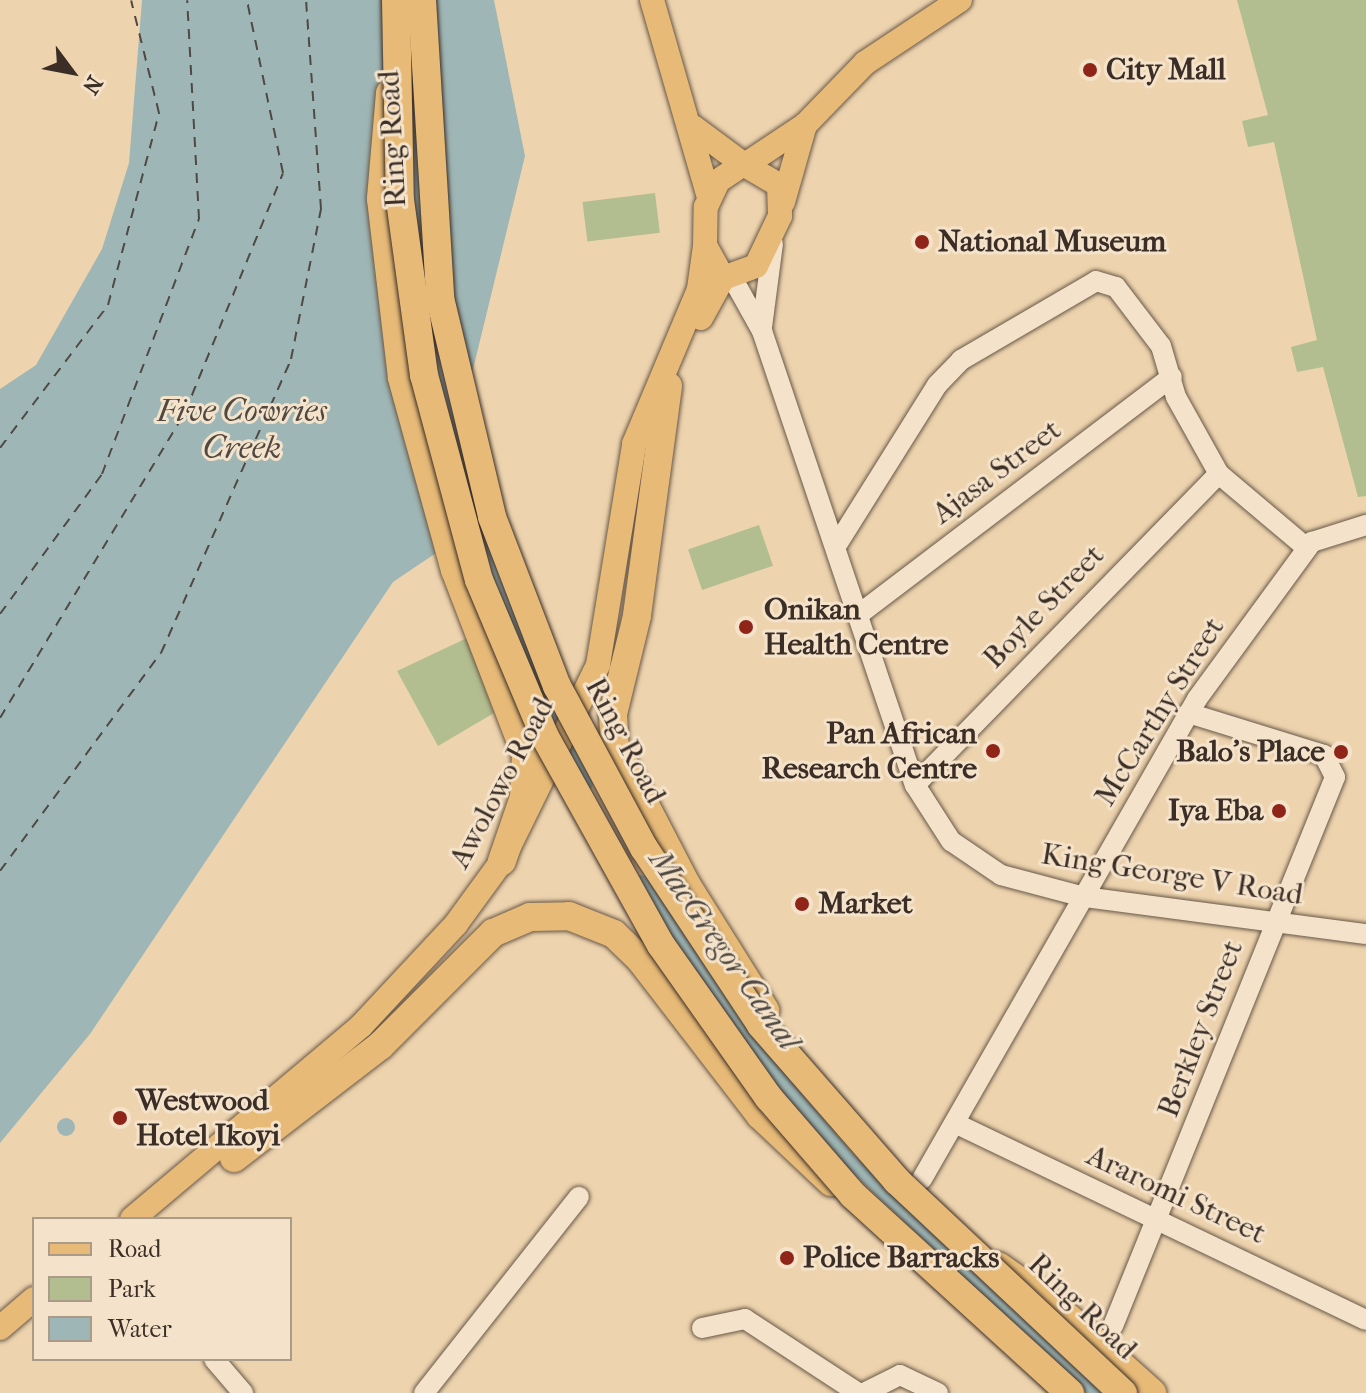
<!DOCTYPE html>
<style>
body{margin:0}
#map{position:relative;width:1366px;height:1393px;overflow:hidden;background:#eed4ae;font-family:"IM FELL French Canon",serif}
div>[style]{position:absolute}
.green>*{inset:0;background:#b2be8f;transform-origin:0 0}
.water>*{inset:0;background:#9eb6b5}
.round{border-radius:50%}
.canal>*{height:14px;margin:-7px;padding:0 7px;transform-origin:7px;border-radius:7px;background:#9eb6b5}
.ferry>*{height:2px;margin-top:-1px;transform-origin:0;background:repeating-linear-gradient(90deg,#4f4943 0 10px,transparent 0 18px)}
.roads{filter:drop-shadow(0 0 2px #685849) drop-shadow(0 0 2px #685849)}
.minor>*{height:20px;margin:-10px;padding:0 10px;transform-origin:10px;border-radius:10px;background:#f4e3ca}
.major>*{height:24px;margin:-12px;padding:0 12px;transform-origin:12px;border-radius:12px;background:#e7ba77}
.highway>*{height:28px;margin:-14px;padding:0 14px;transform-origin:14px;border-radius:14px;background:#e7ba77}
.bridges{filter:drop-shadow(0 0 2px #3b2e27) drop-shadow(0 0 2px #3b2e27)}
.highway-bridge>*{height:28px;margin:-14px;padding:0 14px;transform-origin:14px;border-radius:14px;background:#e7ba77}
.dots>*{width:22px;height:22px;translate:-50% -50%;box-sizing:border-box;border:4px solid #f4e3ca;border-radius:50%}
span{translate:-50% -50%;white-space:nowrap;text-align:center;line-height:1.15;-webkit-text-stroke:6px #f4e3ca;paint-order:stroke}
.poi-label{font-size:30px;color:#3b2e27;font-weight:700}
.left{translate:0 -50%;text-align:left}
.right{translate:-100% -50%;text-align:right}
.street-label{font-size:30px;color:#3b2e27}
.water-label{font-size:32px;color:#4f4943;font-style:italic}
.legend{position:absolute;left:32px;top:1217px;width:260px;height:144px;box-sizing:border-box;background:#f4e3ca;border:2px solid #aa9b89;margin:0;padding:10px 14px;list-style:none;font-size:24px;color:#3b2e27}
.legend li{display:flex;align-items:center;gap:16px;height:40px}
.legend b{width:40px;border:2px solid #aa9b89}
.north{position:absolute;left:32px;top:32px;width:80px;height:80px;-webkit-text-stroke:6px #f4e3ca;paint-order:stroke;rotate:122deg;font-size:22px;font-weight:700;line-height:32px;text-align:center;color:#3b2e27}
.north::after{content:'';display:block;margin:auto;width:28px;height:36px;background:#3b2e27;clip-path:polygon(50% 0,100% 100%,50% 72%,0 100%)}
</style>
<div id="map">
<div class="green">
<div style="clip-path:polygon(1237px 0,1366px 0,1366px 496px,1358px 497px,1323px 367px,1297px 372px,1291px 347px,1317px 340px,1274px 142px,1248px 147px,1242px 121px,1268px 115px)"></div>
<div style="left:655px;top:193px;width:40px;height:73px;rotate:83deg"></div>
<div style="left:759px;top:525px;width:43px;height:75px;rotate:71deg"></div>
<div style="clip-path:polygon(467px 638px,494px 713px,438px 746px,397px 671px)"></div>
</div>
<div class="water">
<div style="clip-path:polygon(142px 0,494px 0,525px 156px,456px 439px,439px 551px,393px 582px,90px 1034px,0 1143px,0 389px,36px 365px,102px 249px,129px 163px)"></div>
<div class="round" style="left:57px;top:1118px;width:18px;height:18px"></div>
</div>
<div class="canal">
<div style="left:456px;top:439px;width:175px;rotate:73.4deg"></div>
<div style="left:506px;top:607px;width:194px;rotate:65.7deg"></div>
<div style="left:641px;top:882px;width:176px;rotate:56.6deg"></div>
<div style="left:738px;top:1029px;width:170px;rotate:49.8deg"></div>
<div style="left:848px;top:1159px;width:341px;rotate:43.3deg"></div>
</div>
<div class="ferry">
<div style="left:0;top:448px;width:179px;rotate:-52.9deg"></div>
<div style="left:108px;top:305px;width:199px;rotate:-75.1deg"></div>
<div style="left:159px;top:113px;width:116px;rotate:-103.9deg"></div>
<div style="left:0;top:614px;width:173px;rotate:-53.9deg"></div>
<div style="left:102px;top:474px;width:273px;rotate:-69.2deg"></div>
<div style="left:199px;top:219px;width:219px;rotate:-93.1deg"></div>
<div style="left:0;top:718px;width:358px;rotate:-58.8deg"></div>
<div style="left:185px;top:412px;width:258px;rotate:-67.7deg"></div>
<div style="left:283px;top:173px;width:177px;rotate:-101.8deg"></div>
<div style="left:0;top:871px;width:271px;rotate:-53.6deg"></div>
<div style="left:161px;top:653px;width:321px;rotate:-66.1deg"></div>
<div style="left:291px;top:359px;width:153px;rotate:-78.7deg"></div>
<div style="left:321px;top:209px;width:210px;rotate:-94.1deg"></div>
</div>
<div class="roads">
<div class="minor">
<div style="left:733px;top:279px;width:60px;rotate:60.9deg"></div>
<div style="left:762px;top:331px;width:479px;rotate:71.4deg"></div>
<div style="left:915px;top:785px;width:67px;rotate:57.3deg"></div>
<div style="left:951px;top:841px;width:60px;rotate:34.2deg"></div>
<div style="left:1001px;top:875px;width:86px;rotate:14.8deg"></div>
<div style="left:1084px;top:897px;width:284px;rotate:7.5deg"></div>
<div style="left:762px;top:327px;width:84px;rotate:-82.5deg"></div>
<div style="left:838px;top:543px;width:186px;rotate:-57.9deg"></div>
<div style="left:937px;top:385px;width:35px;rotate:-46deg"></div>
<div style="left:961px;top:360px;width:156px;rotate:-30.3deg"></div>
<div style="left:1096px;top:281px;width:21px;rotate:17deg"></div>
<div style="left:1116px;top:287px;width:74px;rotate:52.7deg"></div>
<div style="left:1161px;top:346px;width:53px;rotate:73.6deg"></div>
<div style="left:1176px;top:397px;width:88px;rotate:60.8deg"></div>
<div style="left:1219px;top:474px;width:115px;rotate:40.1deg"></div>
<div style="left:858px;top:615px;width:394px;rotate:-37.2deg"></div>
<div style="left:915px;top:785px;width:435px;rotate:-45.7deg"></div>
<div style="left:959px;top:1125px;width:451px;rotate:25.6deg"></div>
<div style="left:922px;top:1179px;width:553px;rotate:-60.19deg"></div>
<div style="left:1197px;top:699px;width:195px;rotate:-53.8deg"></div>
<div style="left:1312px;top:542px;width:57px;rotate:-17.5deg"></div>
<div style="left:1113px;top:1326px;width:592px;rotate:-67.98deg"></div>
<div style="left:1335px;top:777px;width:25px;rotate:-117deg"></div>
<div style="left:1324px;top:755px;width:142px;rotate:-162.8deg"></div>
<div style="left:702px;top:1328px;width:44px;rotate:-11.8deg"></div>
<div style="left:745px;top:1319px;width:135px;rotate:33.2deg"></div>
<div style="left:214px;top:1359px;width:45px;rotate:49.5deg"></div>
<div style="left:424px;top:1393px;width:250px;rotate:-51.7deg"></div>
<div style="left:864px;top:1393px;width:40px;rotate:-26.6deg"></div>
<div style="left:900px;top:1375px;width:42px;rotate:25.3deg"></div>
</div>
<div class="major">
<div style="left:652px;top:0;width:205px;rotate:73.9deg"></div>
<div style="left:693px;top:127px;width:62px;rotate:36.5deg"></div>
<div style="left:748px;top:163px;width:69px;rotate:-33.7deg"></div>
<div style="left:805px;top:125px;width:86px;rotate:-45.9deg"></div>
<div style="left:865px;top:63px;width:114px;rotate:-33.6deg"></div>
<div style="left:743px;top:164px;width:42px;rotate:30.3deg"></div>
<div style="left:779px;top:185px;width:31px;rotate:88deg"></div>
<div style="left:780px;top:216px;width:55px;rotate:115.6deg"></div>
<div style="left:756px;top:266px;width:35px;rotate:160deg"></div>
<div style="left:723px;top:278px;width:37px;rotate:-119deg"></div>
<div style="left:705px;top:246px;width:39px;rotate:-89deg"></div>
<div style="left:706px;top:207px;width:29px;rotate:-65deg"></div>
<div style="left:718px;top:181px;width:30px;rotate:-34deg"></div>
<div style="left:783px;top:202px;width:80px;rotate:-74.1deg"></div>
<div style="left:701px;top:318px;width:46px;rotate:-61.2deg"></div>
<div style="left:132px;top:1219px;width:299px;rotate:-40.1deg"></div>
<div style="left:361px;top:1026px;width:139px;rotate:-47deg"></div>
<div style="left:456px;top:924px;width:78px;rotate:-53.9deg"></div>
<div style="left:502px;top:861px;width:218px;rotate:-63.9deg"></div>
<div style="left:598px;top:665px;width:224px;rotate:-80.7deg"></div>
<div style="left:634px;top:444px;width:168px;rotate:-67.2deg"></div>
<div style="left:699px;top:289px;width:43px;rotate:-82.1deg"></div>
<div style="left:0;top:1328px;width:45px;rotate:-40.5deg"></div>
</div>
<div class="highway">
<div style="left:390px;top:93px;width:106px;rotate:94.9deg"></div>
<div style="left:381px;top:199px;width:180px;rotate:83.3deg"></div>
<div style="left:402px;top:378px;width:199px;rotate:74.6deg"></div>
<div style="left:455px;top:570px;width:198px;rotate:69deg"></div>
<div style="left:526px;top:755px;width:42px;rotate:92.7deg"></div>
<div style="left:524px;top:797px;width:68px;rotate:109deg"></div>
<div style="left:668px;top:386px;width:232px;rotate:97.7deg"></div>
<div style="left:637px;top:616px;width:101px;rotate:103.8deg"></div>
<div style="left:613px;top:714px;width:33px;rotate:87deg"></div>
<div style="left:615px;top:747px;width:154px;rotate:62.6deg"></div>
<div style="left:686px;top:884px;width:149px;rotate:57.9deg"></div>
<div style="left:234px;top:1158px;width:184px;rotate:-37.5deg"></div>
<div style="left:380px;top:1046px;width:160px;rotate:-45deg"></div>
<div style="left:493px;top:933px;width:40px;rotate:-23.4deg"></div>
<div style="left:530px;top:917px;width:39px;rotate:-1deg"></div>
<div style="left:569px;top:916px;width:48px;rotate:21.8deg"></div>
<div style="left:614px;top:934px;width:36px;rotate:44deg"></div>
<div style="left:640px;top:959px;width:197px;rotate:52.4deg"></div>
<div style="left:760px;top:1115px;width:98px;rotate:43.3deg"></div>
<div style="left:998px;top:1266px;width:68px;rotate:34.9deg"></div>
<div style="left:1054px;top:1305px;width:132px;rotate:41.9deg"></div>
</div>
</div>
<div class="bridges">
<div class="highway-bridge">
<div style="left:396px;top:0;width:200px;rotate:88.9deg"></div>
<div style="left:400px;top:200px;width:177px;rotate:82.2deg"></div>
<div style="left:424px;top:375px;width:212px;rotate:75deg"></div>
<div style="left:479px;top:580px;width:168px;rotate:67.2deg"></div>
<div style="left:544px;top:735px;width:240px;rotate:60.9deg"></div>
<div style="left:661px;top:945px;width:187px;rotate:54.8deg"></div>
<div style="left:769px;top:1098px;width:128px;rotate:49.1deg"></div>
<div style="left:853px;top:1195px;width:294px;rotate:42.4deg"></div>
<div style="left:422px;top:0;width:299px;rotate:86.5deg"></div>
<div style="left:440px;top:298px;width:225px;rotate:76.6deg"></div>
<div style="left:492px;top:517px;width:181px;rotate:69deg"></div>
<div style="left:557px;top:686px;width:184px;rotate:61.8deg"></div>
<div style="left:644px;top:848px;width:212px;rotate:56.5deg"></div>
<div style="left:761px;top:1025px;width:207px;rotate:48.9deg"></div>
<div style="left:897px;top:1181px;width:310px;rotate:43.2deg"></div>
</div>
</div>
<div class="dots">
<div style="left:1090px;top:70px;background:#8f2418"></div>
<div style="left:922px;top:242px;background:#8f2418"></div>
<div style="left:746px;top:627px;background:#8f2418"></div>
<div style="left:993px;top:751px;background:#8f2418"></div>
<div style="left:1341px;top:752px;background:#8f2418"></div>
<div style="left:1279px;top:811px;background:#8f2418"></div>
<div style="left:802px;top:904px;background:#8f2418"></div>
<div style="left:120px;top:1118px;background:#8f2418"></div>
<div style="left:787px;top:1258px;background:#8f2418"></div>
</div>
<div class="poi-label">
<span class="left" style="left:1106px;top:70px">City Mall</span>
<span class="left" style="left:938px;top:242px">National Museum</span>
<span class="left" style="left:764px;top:627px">Onikan<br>Health Centre</span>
<span class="right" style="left:977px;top:751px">Pan African<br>Research Centre</span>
<span class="right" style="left:1325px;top:752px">Balo's Place</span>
<span class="right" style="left:1263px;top:811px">Iya Eba</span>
<span class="left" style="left:818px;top:904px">Market</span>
<span class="left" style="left:136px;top:1118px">Westwood<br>Hotel Ikoyi</span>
<span class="left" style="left:803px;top:1258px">Police Barracks</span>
</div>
<div class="street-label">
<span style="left:393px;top:139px;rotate:-93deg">Ring Road</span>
<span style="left:997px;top:472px;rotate:-37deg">Ajasa Street</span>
<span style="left:1044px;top:607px;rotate:-46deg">Boyle Street</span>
<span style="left:1160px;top:712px;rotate:-58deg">McCarthy Street</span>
<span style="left:625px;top:741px;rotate:62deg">Ring Road</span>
<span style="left:502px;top:783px;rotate:-62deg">Awolowo Road</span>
<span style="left:1172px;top:875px;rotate:9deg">King George V Road</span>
<span style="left:1201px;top:1029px;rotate:-69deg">Berkley Street</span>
<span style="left:1176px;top:1195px;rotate:25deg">Araromi Street</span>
<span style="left:1082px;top:1307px;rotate:44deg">Ring Road</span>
</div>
<div class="water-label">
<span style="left:242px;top:430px">Five Cowries<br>Creek</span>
<span style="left:724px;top:950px;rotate:55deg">MacGregor Canal</span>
</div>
<ul class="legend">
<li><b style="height:10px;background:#e7ba77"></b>Road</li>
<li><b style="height:22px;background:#b2be8f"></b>Park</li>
<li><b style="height:22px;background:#9eb6b5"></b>Water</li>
</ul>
<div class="north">N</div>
</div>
